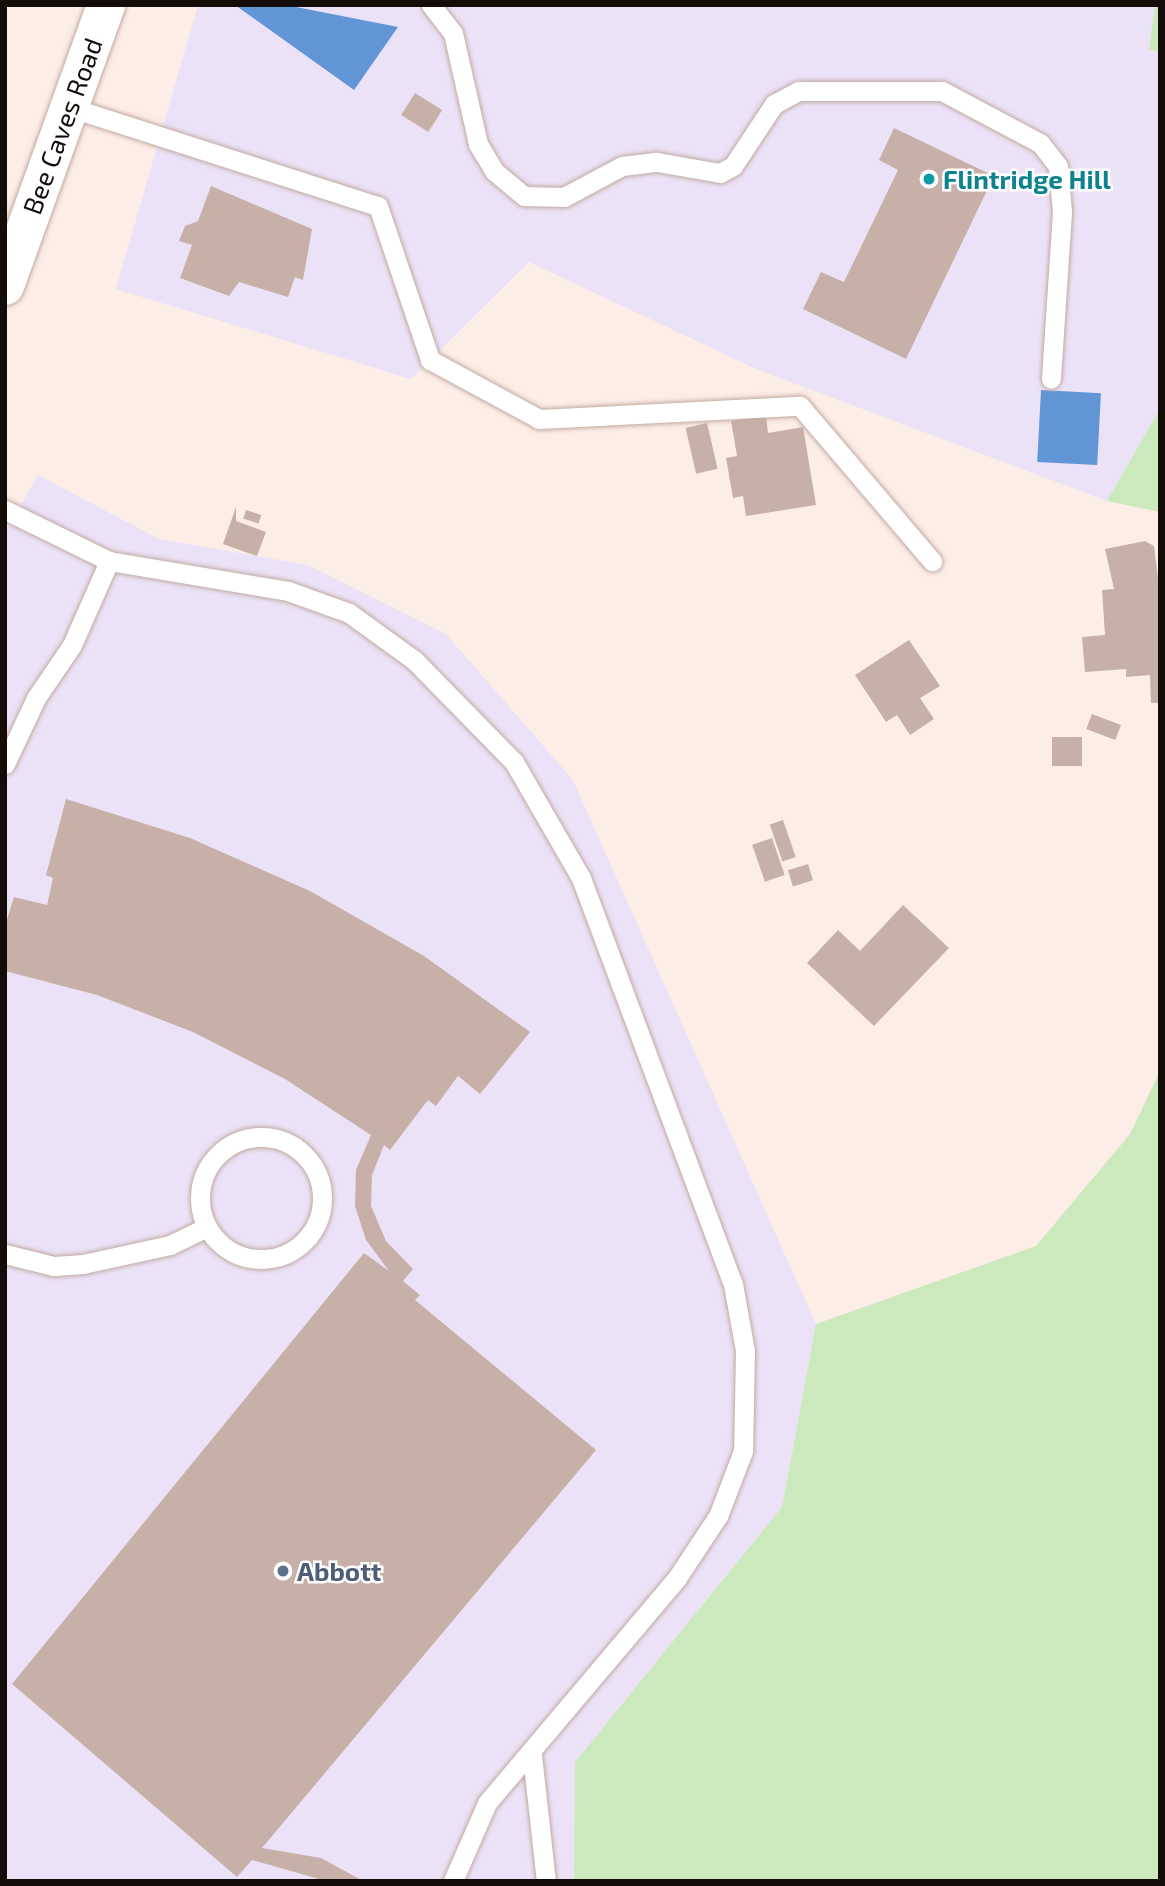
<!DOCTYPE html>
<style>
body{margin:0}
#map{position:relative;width:1165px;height:1886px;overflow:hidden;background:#fcede7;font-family:"Exo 2",sans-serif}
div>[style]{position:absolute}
.commercial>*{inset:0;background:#ece2f7}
.green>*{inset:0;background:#cbe9bd}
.water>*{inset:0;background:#6195d6;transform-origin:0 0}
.building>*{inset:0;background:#c7b0a7;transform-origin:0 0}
.roads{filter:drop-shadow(0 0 2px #c1aaa1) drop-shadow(0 0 2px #c1aaa1)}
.service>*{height:19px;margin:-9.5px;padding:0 9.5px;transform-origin:9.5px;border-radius:9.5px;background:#fff}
.service>.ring{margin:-9.5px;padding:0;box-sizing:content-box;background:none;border:19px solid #fff;border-radius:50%}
.primary>*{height:38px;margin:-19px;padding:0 19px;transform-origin:19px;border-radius:19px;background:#fff}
.dots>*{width:19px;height:19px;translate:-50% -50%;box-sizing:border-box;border:4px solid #fefefe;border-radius:50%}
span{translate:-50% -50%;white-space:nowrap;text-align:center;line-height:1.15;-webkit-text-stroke:5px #fefefe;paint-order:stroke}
.street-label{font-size:26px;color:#140c09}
.culture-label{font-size:26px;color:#0d838f;font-weight:700}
.left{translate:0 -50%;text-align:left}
.service-label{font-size:26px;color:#4e5e75;font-weight:700}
.frame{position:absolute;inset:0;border:7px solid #140c09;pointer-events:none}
</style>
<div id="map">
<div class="commercial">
<div style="clip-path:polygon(198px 5px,1155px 5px,1149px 50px,1160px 52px,1158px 412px,1107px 501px,756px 369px,529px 262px,411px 379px,116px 289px)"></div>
<div style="clip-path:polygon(38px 475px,159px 539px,308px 565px,446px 634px,573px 780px,816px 1324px,782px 1507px,575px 1762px,574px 1881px,5px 1881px,5px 533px)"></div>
</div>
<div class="green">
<div style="clip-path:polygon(1155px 5px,1160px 5px,1160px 52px,1149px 50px)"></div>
<div style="clip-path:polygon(1160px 396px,1160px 512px,1107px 501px,1158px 412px)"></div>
<div style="clip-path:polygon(1160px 1071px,1160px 1881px,574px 1881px,575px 1762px,782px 1507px,816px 1324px,1036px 1246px,1130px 1134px)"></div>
</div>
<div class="water">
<div style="clip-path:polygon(235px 5px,286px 5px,398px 27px,354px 90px)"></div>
<div style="left:1041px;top:390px;width:60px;height:72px;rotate:3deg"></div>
</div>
<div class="building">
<div style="left:415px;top:93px;width:32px;height:26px;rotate:32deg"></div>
<div style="clip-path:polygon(894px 128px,994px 176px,906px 359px,803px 309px,821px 272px,844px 282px,898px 170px,879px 160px)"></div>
<div style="clip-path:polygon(211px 186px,312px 229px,303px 280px,295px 277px,288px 297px,239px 282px,229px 296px,180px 278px,192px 245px,179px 241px,185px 226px,198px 221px)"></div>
<div style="clip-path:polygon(766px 416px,768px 433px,803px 427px,816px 505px,746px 516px,743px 496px,733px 498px,726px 458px,737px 456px,731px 421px)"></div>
<div style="left:707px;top:423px;width:47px;height:22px;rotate:77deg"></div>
<div style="clip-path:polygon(236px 507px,236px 521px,266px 532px,257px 556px,223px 544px)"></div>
<div style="left:246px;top:510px;width:16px;height:9px;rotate:18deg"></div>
<div style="clip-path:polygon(1145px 541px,1154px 546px,1160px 594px,1160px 703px,1151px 703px,1150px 675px,1126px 677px,1126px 669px,1085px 672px,1082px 637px,1105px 635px,1102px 590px,1114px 589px,1105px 549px)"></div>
<div style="clip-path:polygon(909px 640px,940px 686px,920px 698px,934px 719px,910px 735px,897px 715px,886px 722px,855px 675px)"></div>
<div style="left:1092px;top:714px;width:31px;height:16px;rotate:21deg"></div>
<div style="left:1052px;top:737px;width:30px;height:29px"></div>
<div style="clip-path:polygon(66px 799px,190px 838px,310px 891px,424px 956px,530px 1032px,480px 1094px,458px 1076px,436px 1106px,428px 1100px,390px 1150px,384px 1145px,372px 1175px,371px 1206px,386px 1241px,413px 1269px,403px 1281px,420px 1295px,415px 1300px,596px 1450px,262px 1848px,321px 1858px,363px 1881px,326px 1881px,252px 1860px,237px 1877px,12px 1684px,364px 1253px,389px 1271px,366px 1240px,355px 1206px,356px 1170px,371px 1135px,285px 1079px,193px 1032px,97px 995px,5px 971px,5px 926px,14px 897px,47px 905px,53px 878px,46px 875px)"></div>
<div style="left:783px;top:820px;width:39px;height:14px;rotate:71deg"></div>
<div style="left:772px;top:838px;width:39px;height:21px;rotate:71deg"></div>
<div style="left:808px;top:864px;width:17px;height:21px;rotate:73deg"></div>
<div style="clip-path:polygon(903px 905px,949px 948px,874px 1026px,807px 963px,838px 930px,860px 951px)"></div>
</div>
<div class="roads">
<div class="service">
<div style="left:431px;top:5px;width:36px;rotate:52deg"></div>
<div style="left:453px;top:33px;width:114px;rotate:77.3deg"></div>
<div style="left:478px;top:144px;width:31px;rotate:59deg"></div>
<div style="left:494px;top:171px;width:39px;rotate:40deg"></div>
<div style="left:524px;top:196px;width:40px;rotate:1.4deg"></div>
<div style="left:564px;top:197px;width:66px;rotate:-28.1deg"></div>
<div style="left:622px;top:166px;width:35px;rotate:-7deg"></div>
<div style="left:657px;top:162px;width:64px;rotate:9.9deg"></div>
<div style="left:720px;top:173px;width:15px;rotate:-28deg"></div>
<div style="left:733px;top:166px;width:74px;rotate:-56.5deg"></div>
<div style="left:774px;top:104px;width:27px;rotate:-28deg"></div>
<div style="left:798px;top:91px;width:144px"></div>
<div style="left:942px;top:91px;width:111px;rotate:28deg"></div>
<div style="left:1040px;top:143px;width:29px;rotate:52deg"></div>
<div style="left:1058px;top:166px;width:46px;rotate:85deg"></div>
<div style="left:1062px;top:212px;width:167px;rotate:93.8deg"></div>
<div style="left:69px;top:107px;width:324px;rotate:17.8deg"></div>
<div style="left:378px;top:206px;width:163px;rotate:71.3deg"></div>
<div style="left:430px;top:360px;width:124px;rotate:28.4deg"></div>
<div style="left:539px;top:419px;width:261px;rotate:-2.9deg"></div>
<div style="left:800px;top:406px;width:204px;rotate:49.6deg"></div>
<div style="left:5px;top:510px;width:116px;rotate:26.1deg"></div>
<div style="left:109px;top:561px;width:181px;rotate:9.5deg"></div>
<div style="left:288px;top:591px;width:65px;rotate:19.8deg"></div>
<div style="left:349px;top:613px;width:80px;rotate:35.9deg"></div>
<div style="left:414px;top:660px;width:143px;rotate:45.6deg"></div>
<div style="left:514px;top:762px;width:134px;rotate:60deg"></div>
<div style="left:581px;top:878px;width:434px;rotate:69.5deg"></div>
<div style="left:733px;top:1284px;width:68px;rotate:79.8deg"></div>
<div style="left:745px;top:1351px;width:100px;rotate:91.1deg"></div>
<div style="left:743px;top:1451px;width:70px;rotate:111deg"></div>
<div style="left:718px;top:1516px;width:74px;rotate:123.5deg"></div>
<div style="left:677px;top:1578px;width:294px;rotate:130.2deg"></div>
<div style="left:487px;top:1803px;width:85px;rotate:113.6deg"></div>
<div style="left:5px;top:764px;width:73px;rotate:-64.8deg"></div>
<div style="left:36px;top:698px;width:64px;rotate:-55.8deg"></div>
<div style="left:72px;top:645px;width:92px;rotate:-66.2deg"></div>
<div class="ring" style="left:200px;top:1137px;width:103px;height:103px"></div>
<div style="left:5px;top:1254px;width:50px;rotate:13.8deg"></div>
<div style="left:54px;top:1266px;width:29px;rotate:-4deg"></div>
<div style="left:83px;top:1264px;width:89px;rotate:-12.3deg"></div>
<div style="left:170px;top:1245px;width:41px;rotate:-25.9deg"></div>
<div style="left:532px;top:1755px;width:127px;rotate:83.7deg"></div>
</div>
<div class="primary">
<div style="left:5px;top:286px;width:299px;rotate:-70.2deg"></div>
</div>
</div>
<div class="dots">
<div style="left:929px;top:179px;background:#0f9aa8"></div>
<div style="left:283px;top:1571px;background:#5c6f8a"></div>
</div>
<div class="street-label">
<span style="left:62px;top:126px;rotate:-70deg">Bee Caves Road</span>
</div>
<div class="culture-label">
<span class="left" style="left:943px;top:179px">Flintridge Hill</span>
</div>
<div class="service-label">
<span class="left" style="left:297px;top:1571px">Abbott</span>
</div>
<div class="frame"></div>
</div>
